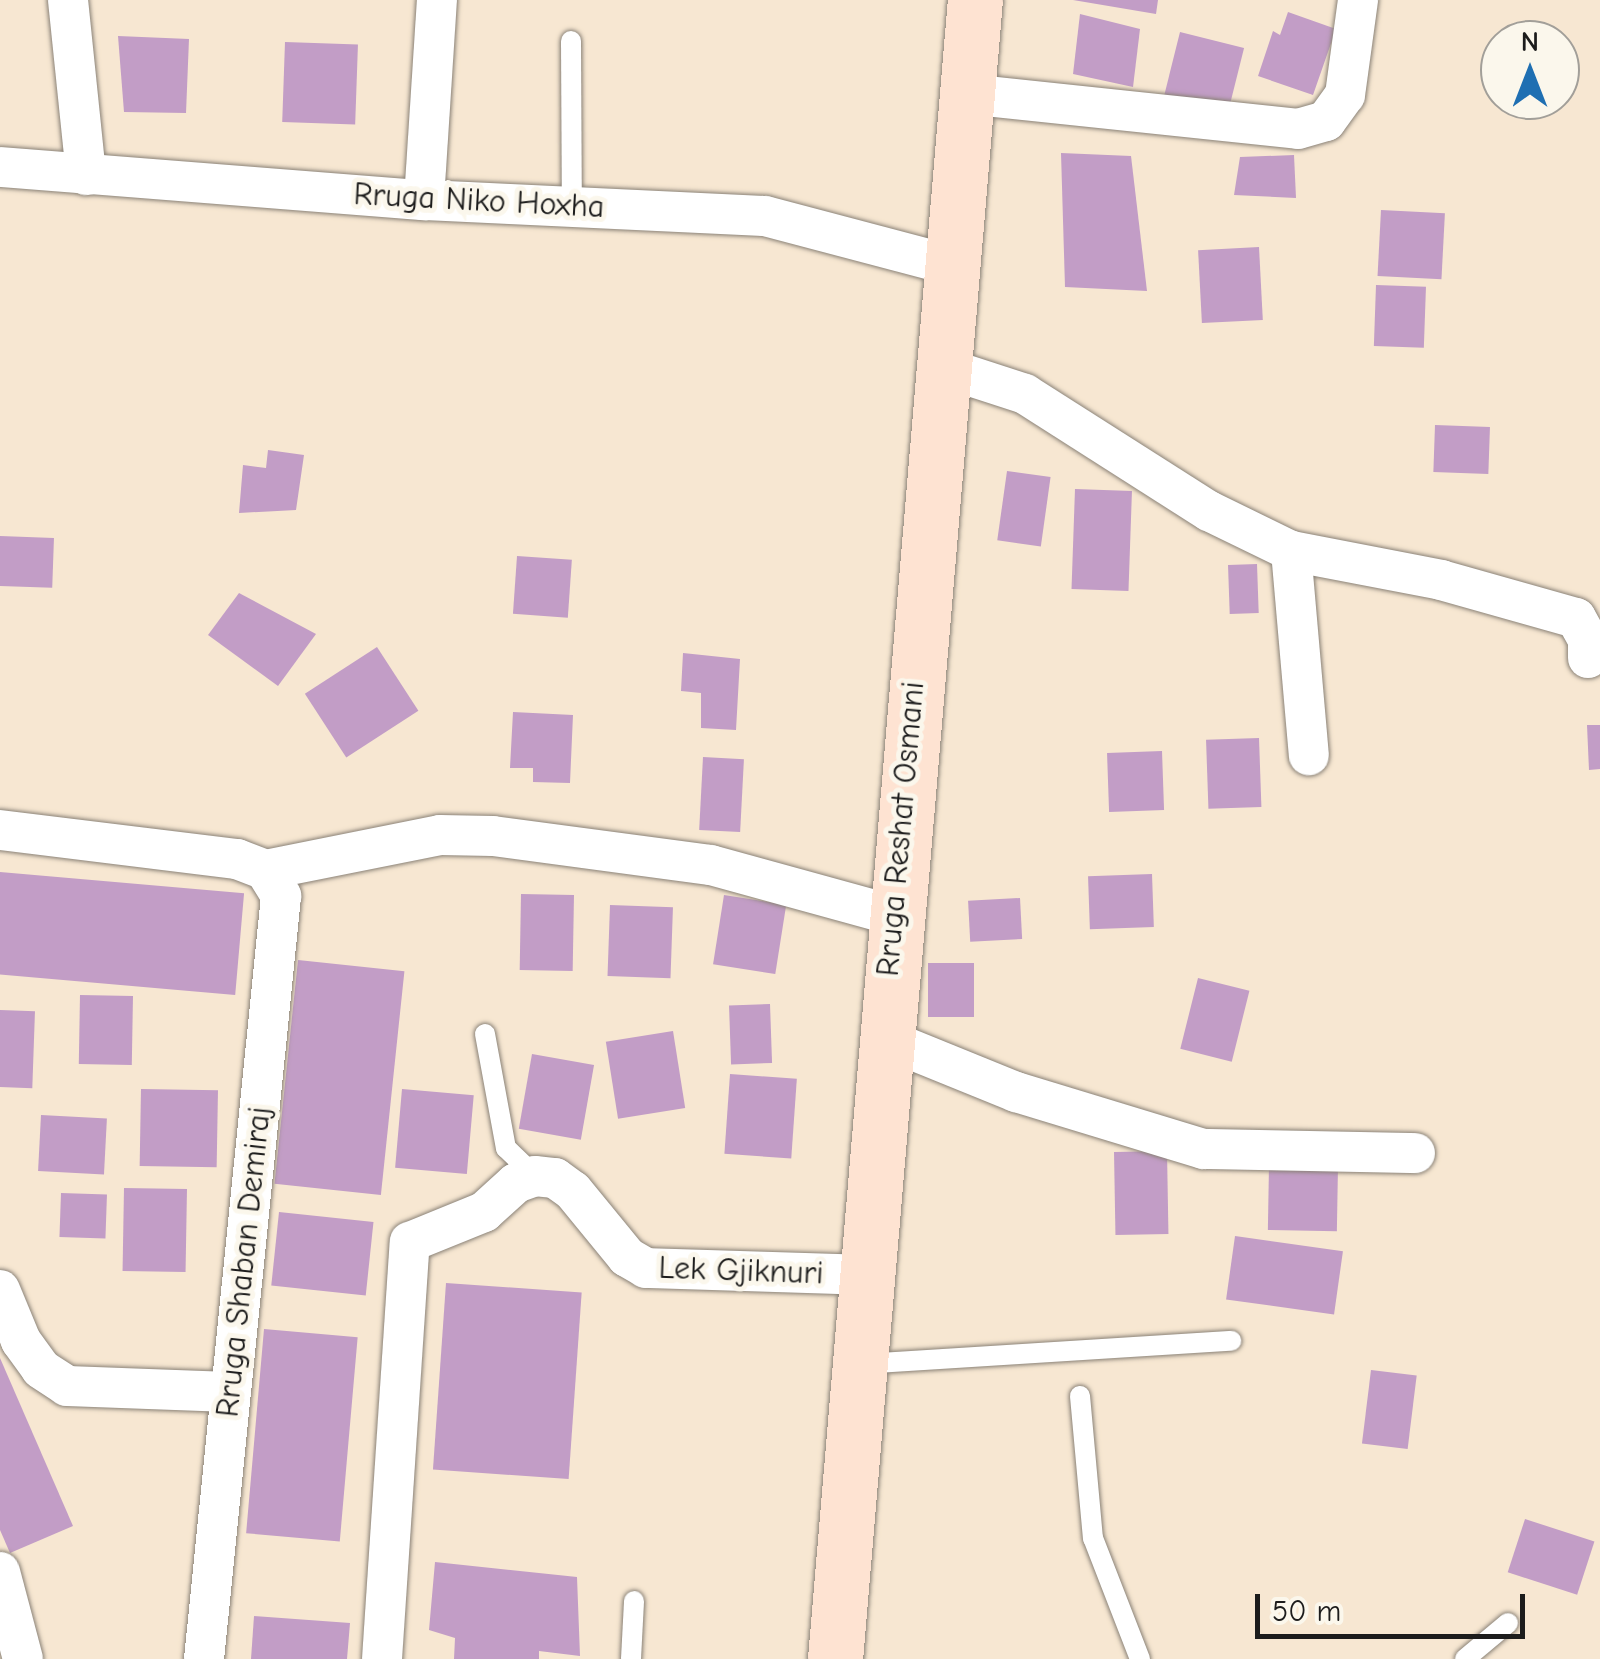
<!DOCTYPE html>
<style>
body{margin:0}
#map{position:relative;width:1600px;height:1659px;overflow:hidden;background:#f7e7d2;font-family:"Comic Neue",sans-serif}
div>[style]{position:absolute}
.building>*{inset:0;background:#c29dc6;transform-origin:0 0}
.roads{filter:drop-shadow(0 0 2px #8a8277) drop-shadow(0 0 2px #8a8277)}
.lane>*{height:20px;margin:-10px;padding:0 10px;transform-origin:10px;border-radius:10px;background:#fff}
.street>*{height:40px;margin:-20px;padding:0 20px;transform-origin:20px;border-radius:20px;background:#fff}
.secondary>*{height:55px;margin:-27.5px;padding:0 27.5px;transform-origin:27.5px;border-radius:27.5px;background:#fee3d2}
span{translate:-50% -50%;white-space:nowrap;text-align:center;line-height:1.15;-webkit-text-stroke:10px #fbf7ec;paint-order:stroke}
.street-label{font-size:32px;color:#1c1c1c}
.north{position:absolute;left:1480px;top:20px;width:100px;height:100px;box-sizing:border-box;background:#fbf7ec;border:2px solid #a29f99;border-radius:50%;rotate:0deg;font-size:28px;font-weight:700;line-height:40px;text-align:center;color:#1c1c1c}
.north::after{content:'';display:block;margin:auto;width:35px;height:45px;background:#1f6fb2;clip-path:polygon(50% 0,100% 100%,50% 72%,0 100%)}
.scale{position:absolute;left:1255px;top:1594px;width:270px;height:45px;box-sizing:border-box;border:5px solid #1c1c1c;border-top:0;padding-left:12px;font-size:30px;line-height:35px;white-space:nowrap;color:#1c1c1c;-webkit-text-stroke:8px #fbf7ec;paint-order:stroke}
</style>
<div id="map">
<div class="building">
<div style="clip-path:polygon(1073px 0,1158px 0,1156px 14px)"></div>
<div style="clip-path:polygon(1288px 12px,1336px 29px,1313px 95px,1258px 76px,1273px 31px,1280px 35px)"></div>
<div style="clip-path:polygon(1080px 14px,1140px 29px,1133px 87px,1073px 74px)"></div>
<div style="left:1180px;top:32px;width:66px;height:68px;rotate:14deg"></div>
<div style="clip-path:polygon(118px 36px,189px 39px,186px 113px,124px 112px)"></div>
<div style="left:285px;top:42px;width:73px;height:80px;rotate:2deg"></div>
<div style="clip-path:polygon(1061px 153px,1131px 156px,1147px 291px,1065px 287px)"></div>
<div style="clip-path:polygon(1294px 155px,1296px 198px,1234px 195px,1240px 157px)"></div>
<div style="left:1381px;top:210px;width:64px;height:66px;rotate:3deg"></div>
<div style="left:1259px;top:247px;width:73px;height:61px;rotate:87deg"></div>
<div style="left:1376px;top:285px;width:50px;height:61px;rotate:2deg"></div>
<div style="left:1435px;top:425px;width:55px;height:47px;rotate:2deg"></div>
<div style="clip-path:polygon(268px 450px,304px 455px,296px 510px,239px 513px,243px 465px,266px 468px)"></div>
<div style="left:1007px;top:471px;width:44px;height:70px;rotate:8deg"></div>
<div style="left:1075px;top:489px;width:57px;height:100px;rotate:2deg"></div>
<div style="left:0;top:536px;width:54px;height:50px;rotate:2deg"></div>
<div style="left:517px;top:556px;width:55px;height:58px;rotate:4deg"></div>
<div style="left:1257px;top:564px;width:49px;height:29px;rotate:88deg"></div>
<div style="clip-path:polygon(239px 593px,316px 634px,278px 686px,208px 635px)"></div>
<div style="left:377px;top:647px;width:76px;height:86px;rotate:57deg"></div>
<div style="clip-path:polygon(683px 653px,740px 659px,736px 730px,701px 728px,701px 693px,681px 691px)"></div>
<div style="clip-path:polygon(513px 712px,573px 715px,570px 783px,533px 782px,533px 768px,510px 768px)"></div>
<div style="clip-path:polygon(1587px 725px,1600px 725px,1600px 769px,1589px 770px)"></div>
<div style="left:1259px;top:738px;width:69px;height:53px;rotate:88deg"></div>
<div style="left:1162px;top:751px;width:59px;height:55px;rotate:88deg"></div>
<div style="left:703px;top:757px;width:41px;height:73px;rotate:3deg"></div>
<div style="left:0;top:872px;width:245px;height:102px;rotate:5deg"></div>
<div style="left:1152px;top:874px;width:53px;height:64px;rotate:88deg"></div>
<div style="left:521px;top:894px;width:53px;height:76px;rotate:1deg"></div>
<div style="left:724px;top:895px;width:63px;height:70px;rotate:9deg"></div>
<div style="left:1020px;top:898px;width:41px;height:52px;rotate:87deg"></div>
<div style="left:610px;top:905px;width:63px;height:71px;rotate:2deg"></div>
<div style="left:298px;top:960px;width:107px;height:225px;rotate:6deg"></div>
<div style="left:928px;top:963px;width:46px;height:54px"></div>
<div style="left:1198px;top:978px;width:53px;height:73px;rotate:14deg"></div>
<div style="left:80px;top:995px;width:53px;height:69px;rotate:1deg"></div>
<div style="left:770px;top:1004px;width:59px;height:41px;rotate:88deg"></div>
<div style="left:0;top:1010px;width:35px;height:77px;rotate:2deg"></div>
<div style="left:673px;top:1031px;width:78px;height:68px;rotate:81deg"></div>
<div style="left:532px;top:1054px;width:63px;height:76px;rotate:10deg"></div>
<div style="left:730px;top:1074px;width:67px;height:80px;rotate:4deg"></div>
<div style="left:141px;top:1089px;width:77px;height:77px;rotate:1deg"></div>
<div style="left:402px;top:1089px;width:72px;height:79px;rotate:5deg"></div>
<div style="left:41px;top:1115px;width:66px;height:56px;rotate:3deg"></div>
<div style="left:1167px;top:1151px;width:83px;height:53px;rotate:89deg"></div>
<div style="left:1269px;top:1165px;width:69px;height:65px;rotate:1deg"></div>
<div style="left:124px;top:1188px;width:63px;height:83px;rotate:1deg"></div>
<div style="left:61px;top:1193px;width:46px;height:44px;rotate:2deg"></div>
<div style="left:279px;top:1212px;width:95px;height:74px;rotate:6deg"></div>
<div style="left:1235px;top:1236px;width:109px;height:64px;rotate:8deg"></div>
<div style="left:446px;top:1283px;width:136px;height:187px;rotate:4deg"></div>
<div style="left:264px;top:1329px;width:94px;height:205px;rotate:5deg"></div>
<div style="clip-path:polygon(0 1358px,73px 1526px,10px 1553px,0 1530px)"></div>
<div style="left:1371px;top:1370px;width:46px;height:74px;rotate:7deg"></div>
<div style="left:1525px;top:1519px;width:73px;height:56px;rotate:18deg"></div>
<div style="clip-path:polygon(435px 1562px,577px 1577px,580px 1656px,539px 1651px,539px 1659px,454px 1659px,455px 1638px,429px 1630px)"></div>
<div style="clip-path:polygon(254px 1616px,350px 1623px,347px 1659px,251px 1659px)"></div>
</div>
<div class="roads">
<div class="lane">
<div style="left:571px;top:41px;width:166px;rotate:89.7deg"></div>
<div style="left:485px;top:1034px;width:116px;rotate:79.6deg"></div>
<div style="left:506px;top:1148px;width:40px;rotate:44deg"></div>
<div style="left:862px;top:1364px;width:370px;rotate:-3.6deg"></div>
<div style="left:1080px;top:1396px;width:143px;rotate:84.8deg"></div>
<div style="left:1093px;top:1538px;width:130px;rotate:68.8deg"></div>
<div style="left:631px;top:1659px;width:58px;rotate:-87deg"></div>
<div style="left:1465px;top:1659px;width:56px;rotate:-39.9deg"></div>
</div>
<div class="street">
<div style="left:68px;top:0;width:176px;rotate:84.1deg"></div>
<div style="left:967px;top:94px;width:333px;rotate:6deg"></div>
<div style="left:1298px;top:129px;width:29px;rotate:-16deg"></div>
<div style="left:1326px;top:121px;width:32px;rotate:-54deg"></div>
<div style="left:1345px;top:95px;width:96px;rotate:-82.2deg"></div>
<div style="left:0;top:167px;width:425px;rotate:4.5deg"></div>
<div style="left:424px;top:200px;width:341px;rotate:2.7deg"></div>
<div style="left:765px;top:216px;width:192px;rotate:14.8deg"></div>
<div style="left:424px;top:200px;width:200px;rotate:-86.3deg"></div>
<div style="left:942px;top:367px;width:87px;rotate:18deg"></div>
<div style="left:1025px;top:394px;width:218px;rotate:32.5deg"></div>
<div style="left:1209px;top:511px;width:91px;rotate:26deg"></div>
<div style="left:1291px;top:551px;width:153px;rotate:10.9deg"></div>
<div style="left:1441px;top:580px;width:140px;rotate:15.7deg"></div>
<div style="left:1576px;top:618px;width:25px;rotate:61deg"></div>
<div style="left:1588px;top:640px;width:18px;rotate:90deg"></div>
<div style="left:1291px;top:551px;width:205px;rotate:85deg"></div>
<div style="left:0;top:830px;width:239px;rotate:7deg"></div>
<div style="left:237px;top:859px;width:30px;rotate:21deg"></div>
<div style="left:265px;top:870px;width:31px;rotate:58deg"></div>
<div style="left:281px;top:896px;width:767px;rotate:95.76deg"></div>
<div style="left:265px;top:870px;width:178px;rotate:-11.3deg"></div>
<div style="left:440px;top:835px;width:53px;rotate:1.1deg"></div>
<div style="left:493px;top:836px;width:220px;rotate:7.6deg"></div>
<div style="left:711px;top:865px;width:189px;rotate:15.4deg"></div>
<div style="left:883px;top:1038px;width:144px;rotate:22.1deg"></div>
<div style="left:1016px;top:1092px;width:196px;rotate:16.9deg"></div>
<div style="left:1204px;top:1149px;width:211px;rotate:1.1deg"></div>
<div style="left:0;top:1290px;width:55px;rotate:67.6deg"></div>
<div style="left:21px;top:1341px;width:34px;rotate:54deg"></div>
<div style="left:41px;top:1369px;width:31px;rotate:33deg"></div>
<div style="left:67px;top:1386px;width:163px;rotate:2.1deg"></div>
<div style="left:0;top:1572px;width:90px;rotate:75.2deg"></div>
<div style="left:382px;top:1659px;width:418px;rotate:-86.2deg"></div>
<div style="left:410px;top:1242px;width:80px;rotate:-22.1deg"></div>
<div style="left:484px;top:1212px;width:43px;rotate:-42.2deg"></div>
<div style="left:516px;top:1183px;width:20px;rotate:-20deg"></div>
<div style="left:535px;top:1176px;width:20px;rotate:6deg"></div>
<div style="left:555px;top:1178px;width:22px;rotate:36deg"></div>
<div style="left:573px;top:1191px;width:85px;rotate:50.7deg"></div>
<div style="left:627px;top:1257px;width:22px;rotate:30deg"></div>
<div style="left:646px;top:1268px;width:220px;rotate:1.8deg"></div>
</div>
<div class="secondary">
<div style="left:835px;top:1659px;width:1665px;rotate:-85.18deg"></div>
</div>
</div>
<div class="street-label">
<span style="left:479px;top:201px;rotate:3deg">Rruga Niko Hoxha</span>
<span style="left:901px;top:829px;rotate:-85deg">Rruga Reshat Osmani</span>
<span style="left:244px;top:1262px;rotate:-84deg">Rruga Shaban Demiraj</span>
<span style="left:741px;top:1271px;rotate:2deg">Lek Gjiknuri</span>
</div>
<div class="north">N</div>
<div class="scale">50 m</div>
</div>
